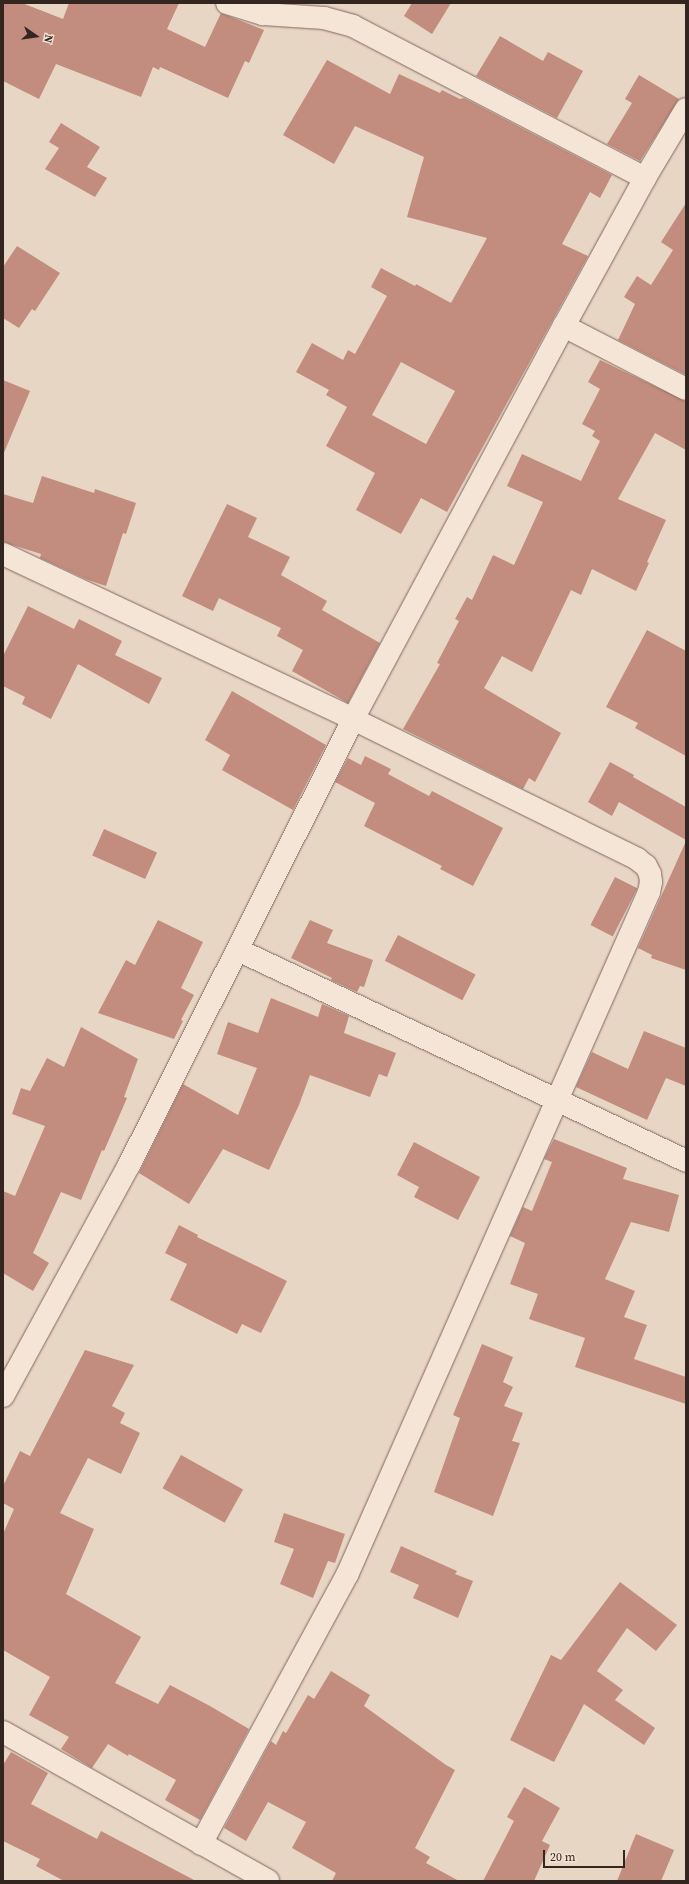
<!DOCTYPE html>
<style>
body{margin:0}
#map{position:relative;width:689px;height:1884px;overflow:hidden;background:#e8d6c5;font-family:"Source Serif 4",serif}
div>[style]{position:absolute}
.building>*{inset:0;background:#c28c7f;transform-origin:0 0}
.roads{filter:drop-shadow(0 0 1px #81685d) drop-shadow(0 0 1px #81685d)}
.street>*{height:22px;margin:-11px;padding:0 11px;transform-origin:11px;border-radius:11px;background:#f4e5d7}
.secondary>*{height:22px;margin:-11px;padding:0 11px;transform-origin:11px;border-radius:11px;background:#f4e5d7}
span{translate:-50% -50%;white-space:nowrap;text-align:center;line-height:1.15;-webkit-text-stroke:4px #f1e2d4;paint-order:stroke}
.frame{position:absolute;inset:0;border:4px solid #33251f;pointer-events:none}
.north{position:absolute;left:16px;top:16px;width:40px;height:40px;-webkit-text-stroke:3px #f1e2d4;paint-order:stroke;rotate:103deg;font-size:11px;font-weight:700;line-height:16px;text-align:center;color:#33251f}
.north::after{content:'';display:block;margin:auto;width:14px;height:18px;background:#33251f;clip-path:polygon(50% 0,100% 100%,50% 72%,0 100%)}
.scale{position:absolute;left:543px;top:1850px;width:82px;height:18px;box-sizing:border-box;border:2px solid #33251f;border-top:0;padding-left:5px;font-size:12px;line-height:14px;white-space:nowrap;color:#33251f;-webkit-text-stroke:3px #f1e2d4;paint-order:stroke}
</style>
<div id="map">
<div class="building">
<div style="clip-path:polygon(3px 3px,22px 3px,63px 19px,69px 3px,179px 3px,167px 29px,205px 47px,221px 13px,264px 30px,249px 63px,245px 61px,228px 98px,160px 67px,159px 70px,153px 67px,141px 97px,56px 64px,39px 99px,3px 81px)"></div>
<div style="clip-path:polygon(412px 3px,451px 3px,432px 34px,404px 16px)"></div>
<div style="clip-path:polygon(500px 36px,543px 61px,548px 52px,583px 71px,557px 118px,476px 76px)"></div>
<div style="clip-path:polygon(evenodd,327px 60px,390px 94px,399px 74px,440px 93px,442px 90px,460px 99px,464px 98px,612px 175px,600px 198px,590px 192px,562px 244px,588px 256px,447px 512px,421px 498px,401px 534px,356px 510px,375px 473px,326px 446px,347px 407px,326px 395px,329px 390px,296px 372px,312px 343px,343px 360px,348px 350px,355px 354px,387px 296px,371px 287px,381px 268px,415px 286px,416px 284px,451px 303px,487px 238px,407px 217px,424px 157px,355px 126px,334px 164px,283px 135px,327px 60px,401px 362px,455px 391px,426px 444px,372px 415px,401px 362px)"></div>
<div style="clip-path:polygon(639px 75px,679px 99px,640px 161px,607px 144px,632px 103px,625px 99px)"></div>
<div style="clip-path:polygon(61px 123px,100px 147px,87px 167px,107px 178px,95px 197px,45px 169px,59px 148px,49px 142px)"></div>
<div style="clip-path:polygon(686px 203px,686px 375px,618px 340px,635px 304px,624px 297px,637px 276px,651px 285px,673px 250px,661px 242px)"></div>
<div style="clip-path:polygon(17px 246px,60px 273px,35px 311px,32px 309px,19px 328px,3px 318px,3px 267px)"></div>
<div style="clip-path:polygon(600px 360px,686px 401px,686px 450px,655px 433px,618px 499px,666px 520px,647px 562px,649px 563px,636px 591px,592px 569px,581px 595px,571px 590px,532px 672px,502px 656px,484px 688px,561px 733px,535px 782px,529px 778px,523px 789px,403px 729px,440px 664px,437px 663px,459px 621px,455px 619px,467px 597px,472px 600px,493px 555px,514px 565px,543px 502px,507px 486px,522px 454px,581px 481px,600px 441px,592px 436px,595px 431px,582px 424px,600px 389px,588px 382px)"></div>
<div style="clip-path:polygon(3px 380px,30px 391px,3px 455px)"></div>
<div style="clip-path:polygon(42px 476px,94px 493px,95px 489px,136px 503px,126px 534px,123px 533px,106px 586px,88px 580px,40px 558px,41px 554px,3px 542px,3px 494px,33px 503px)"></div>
<div style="clip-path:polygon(227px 504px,257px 518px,248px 537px,290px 557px,281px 575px,327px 601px,322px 610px,380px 643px,348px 703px,292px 671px,303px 650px,277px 636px,281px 628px,219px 598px,213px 611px,182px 596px)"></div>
<div style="clip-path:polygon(28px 606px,74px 629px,79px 619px,122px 641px,115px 655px,162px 678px,149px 704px,78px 664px,51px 719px,22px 704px,25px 697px,3px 686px,3px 656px)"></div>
<div style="clip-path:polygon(647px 630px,686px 651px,686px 756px,635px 728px,638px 723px,606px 707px)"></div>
<div style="clip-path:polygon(232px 691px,326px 745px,293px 810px,222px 770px,230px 755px,205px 740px)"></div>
<div style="clip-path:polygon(365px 756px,391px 769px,388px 774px,429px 796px,432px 791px,503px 828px,473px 886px,440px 869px,442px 866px,364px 826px,375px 803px,335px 782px,348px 758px,361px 765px)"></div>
<div style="clip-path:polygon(610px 762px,634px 775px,633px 777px,686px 807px,686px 840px,619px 802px,612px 816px,588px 802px)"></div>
<div style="left:104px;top:829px;width:58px;height:29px;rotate:24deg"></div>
<div style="clip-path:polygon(686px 841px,686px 970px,651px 958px,652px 955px,638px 948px)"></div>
<div style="left:615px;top:877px;width:25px;height:54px;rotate:27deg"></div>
<div style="clip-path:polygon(158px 920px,203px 942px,181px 988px,194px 995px,181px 1020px,183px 1021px,174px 1039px,98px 1013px,126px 960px,135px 965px)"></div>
<div style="clip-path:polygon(310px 920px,333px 930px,327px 943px,373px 960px,364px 987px,360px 986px,357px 992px,331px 980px,332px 978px,291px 958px)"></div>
<div style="left:398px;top:935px;width:87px;height:29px;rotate:27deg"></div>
<div style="clip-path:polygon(271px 998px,318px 1017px,322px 1004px,349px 1016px,344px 1033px,396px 1053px,387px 1077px,379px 1074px,370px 1097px,310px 1075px,299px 1105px,269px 1170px,223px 1149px,189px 1204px,139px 1173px,183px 1084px,238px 1115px,257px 1068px,217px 1054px,228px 1022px,258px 1033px)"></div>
<div style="clip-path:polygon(81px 1027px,138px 1059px,124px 1097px,127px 1098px,104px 1151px,102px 1150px,81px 1200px,61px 1192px,33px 1253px,49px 1263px,33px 1291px,3px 1273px,3px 1191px,15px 1196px,45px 1126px,12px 1114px,21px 1088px,30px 1091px,47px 1058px,64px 1067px)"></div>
<div style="clip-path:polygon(644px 1031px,686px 1048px,686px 1086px,666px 1078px,647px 1120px,576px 1087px,592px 1052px,628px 1069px)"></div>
<div style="clip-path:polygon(554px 1139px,627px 1168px,623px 1179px,679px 1195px,669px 1232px,631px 1222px,605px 1279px,635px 1291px,624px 1317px,647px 1325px,634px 1359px,686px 1377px,686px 1404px,575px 1367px,585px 1338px,529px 1319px,538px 1294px,510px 1284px,525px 1243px,510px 1236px,523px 1207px,532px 1211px,552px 1162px,544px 1159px)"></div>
<div style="clip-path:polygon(414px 1142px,480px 1177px,458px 1220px,414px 1197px,419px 1187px,397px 1175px)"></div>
<div style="clip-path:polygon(179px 1225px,198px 1235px,197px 1237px,287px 1281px,261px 1333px,242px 1324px,237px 1334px,170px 1300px,187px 1264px,165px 1253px)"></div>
<div style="clip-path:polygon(482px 1344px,513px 1357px,503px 1382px,513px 1387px,504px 1406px,523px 1413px,512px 1441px,520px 1443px,493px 1516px,434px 1492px,460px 1418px,453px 1415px)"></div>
<div style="clip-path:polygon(85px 1350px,134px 1365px,112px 1406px,125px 1413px,120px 1423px,140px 1433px,121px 1474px,88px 1458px,60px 1513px,94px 1529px,66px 1594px,141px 1637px,115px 1683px,158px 1704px,170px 1685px,210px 1706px,249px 1729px,200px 1820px,165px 1800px,176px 1780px,129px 1754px,128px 1756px,108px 1744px,92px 1768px,61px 1749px,69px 1737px,29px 1715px,50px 1677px,3px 1650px,3px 1534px,14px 1509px,3px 1503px,3px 1486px,20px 1451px,30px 1456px)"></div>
<div style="left:181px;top:1455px;width:71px;height:38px;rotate:29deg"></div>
<div style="clip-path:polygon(284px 1513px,345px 1534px,335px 1563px,328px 1561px,313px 1598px,280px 1584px,294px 1549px,274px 1542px)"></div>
<div style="clip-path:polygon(401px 1546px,457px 1571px,455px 1574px,473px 1581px,458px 1618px,413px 1598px,419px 1585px,390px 1572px)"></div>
<div style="clip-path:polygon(620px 1582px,677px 1625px,656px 1651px,627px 1628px,597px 1671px,623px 1690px,615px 1700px,655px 1728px,644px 1745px,584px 1704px,554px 1762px,510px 1740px,551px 1655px,561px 1660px)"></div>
<div style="clip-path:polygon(331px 1671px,370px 1695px,364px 1706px,446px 1765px,455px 1770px,415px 1848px,430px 1857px,426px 1863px,459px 1881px,332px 1881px,336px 1873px,292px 1848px,306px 1822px,268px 1802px,246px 1841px,224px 1828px,271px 1741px,276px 1745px,283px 1731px,286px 1733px,308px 1695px,314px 1699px)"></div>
<div style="clip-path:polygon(11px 1752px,48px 1773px,31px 1804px,97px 1839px,101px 1831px,196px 1881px,64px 1881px,36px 1866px,40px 1859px,3px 1841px,3px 1765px)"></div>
<div style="clip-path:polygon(524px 1787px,560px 1808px,542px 1841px,550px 1845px,534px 1881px,483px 1881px,514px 1821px,507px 1817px)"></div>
<div style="clip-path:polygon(636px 1834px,674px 1850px,661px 1881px,617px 1881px)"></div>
</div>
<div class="roads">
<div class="street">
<div style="left:227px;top:3px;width:38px;rotate:17deg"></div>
<div style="left:263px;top:14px;width:61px;rotate:3.8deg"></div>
<div style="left:324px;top:18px;width:30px;rotate:15deg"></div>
<div style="left:353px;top:26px;width:329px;rotate:27.5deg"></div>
<div style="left:564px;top:326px;width:137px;rotate:27.3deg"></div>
<div style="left:3px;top:554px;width:387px;rotate:25.2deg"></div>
<div style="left:353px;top:719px;width:317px;rotate:26.2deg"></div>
<div style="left:637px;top:859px;width:11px;rotate:38deg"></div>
<div style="left:646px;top:866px;width:9px;rotate:63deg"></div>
<div style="left:650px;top:874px;width:8px;rotate:83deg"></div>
<div style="left:651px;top:882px;width:10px;rotate:101deg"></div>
<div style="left:649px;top:892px;width:747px;rotate:113.85deg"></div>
<div style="left:347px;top:1575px;width:306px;rotate:118.5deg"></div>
<div style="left:238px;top:950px;width:495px;rotate:25.2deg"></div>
<div style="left:3px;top:1396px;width:263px;rotate:-61.4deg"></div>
<div style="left:129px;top:1165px;width:499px;rotate:-63.3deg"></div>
<div style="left:353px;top:719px;width:446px;rotate:-61.8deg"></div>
<div style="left:564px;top:326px;width:169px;rotate:-61.3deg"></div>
<div style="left:645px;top:178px;width:80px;rotate:-59.3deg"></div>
</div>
<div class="secondary">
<div style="left:3px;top:1732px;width:304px;rotate:29.3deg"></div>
</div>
</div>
<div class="frame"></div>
<div class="north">N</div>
<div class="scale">20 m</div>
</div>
